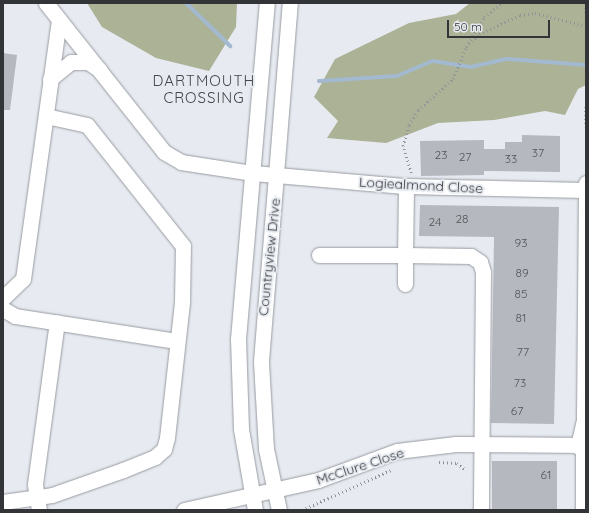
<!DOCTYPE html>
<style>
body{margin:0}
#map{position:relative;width:589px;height:513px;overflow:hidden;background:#e7ebf1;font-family:Quicksand,sans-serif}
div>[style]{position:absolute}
.forest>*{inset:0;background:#abb295}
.stream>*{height:4px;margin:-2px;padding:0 2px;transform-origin:2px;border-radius:2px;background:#a2b9cf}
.building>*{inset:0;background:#b5b8be;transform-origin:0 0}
.path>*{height:2.5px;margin-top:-1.25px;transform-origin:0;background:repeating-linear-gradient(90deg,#909397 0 1px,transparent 0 4px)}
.roads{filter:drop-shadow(0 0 1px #989ba1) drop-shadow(0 0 1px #989ba1)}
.minor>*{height:15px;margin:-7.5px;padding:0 7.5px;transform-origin:7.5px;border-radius:7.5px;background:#fff}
span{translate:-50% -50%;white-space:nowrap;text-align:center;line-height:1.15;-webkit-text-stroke:4px #e7ebf1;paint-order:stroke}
.number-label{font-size:12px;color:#545559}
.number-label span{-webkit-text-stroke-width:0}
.street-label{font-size:14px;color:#333437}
.neighbourhood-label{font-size:15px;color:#44474b;letter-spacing:1px}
.frame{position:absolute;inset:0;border:4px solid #333437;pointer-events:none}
.scale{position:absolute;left:447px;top:20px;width:103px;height:18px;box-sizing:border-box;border:2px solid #333437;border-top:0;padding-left:5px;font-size:12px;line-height:14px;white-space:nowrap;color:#333437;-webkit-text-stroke:3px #e7ebf1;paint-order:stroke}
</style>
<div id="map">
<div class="forest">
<div style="clip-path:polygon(87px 3px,237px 3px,236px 27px,209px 71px,156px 58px,102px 27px)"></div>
<div style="clip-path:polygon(470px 3px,586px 3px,586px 85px,578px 89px,565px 115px,545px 111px,494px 120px,438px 123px,386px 143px,327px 138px,338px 121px,314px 97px,335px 59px,409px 23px,456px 14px)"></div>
</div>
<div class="stream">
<div style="left:186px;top:3px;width:62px;rotate:44.3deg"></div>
<div style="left:319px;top:81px;width:78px;rotate:-3.7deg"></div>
<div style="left:397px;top:76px;width:39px;rotate:-23deg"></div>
<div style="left:433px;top:61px;width:38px;rotate:9deg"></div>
<div style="left:471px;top:67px;width:37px;rotate:-13deg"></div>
<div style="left:507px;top:59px;width:79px;rotate:4.3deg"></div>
</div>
<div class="building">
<div style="clip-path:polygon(3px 53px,17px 55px,10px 110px,3px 110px)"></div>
<div style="clip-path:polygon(522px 135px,560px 136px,560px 172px,484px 171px,484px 175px,421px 176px,420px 141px,484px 140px,484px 149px,505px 149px,505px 142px,522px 142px)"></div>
<div style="clip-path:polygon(420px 205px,559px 207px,554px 424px,491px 423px,494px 237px,419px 236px)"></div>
<div style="left:557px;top:461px;width:49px;height:65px;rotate:90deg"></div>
</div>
<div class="path">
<div style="left:586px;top:4px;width:12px;rotate:90deg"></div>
<div style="left:468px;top:43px;width:31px;rotate:-58deg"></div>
<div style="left:484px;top:17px;width:23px;rotate:-38deg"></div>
<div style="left:586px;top:107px;width:20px;rotate:90deg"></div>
<div style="left:411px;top:173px;width:28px;rotate:-107deg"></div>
<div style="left:403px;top:146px;width:22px;rotate:-74deg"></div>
<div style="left:409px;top:125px;width:17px;rotate:-59deg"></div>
<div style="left:418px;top:110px;width:47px;rotate:-41.5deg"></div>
<div style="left:453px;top:79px;width:35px;rotate:-68deg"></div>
<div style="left:466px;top:47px;width:18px;rotate:-45deg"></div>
<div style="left:479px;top:34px;width:45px;rotate:-24.9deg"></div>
<div style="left:520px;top:15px;width:15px;rotate:-8deg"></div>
<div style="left:535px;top:13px;width:53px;rotate:14.3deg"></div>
<div style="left:439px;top:462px;width:18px;rotate:3deg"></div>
<div style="left:457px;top:463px;width:11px;rotate:38deg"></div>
<div style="left:302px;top:510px;width:98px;rotate:-24.2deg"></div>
</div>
<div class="roads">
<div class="minor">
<div style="left:46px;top:3px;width:190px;rotate:51.6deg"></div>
<div style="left:164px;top:152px;width:20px;rotate:30deg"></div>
<div style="left:181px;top:162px;width:73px;rotate:8.7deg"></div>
<div style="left:253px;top:173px;width:154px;rotate:4.9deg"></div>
<div style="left:406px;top:186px;width:178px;rotate:1.3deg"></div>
<div style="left:50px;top:79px;width:27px;rotate:-39deg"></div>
<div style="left:71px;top:62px;width:17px"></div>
<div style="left:88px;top:62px;width:14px;rotate:34deg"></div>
<div style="left:406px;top:186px;width:69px;rotate:90.8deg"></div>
<div style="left:405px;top:255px;width:66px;rotate:0.9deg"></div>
<div style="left:471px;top:256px;width:11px;rotate:34deg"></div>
<div style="left:480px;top:262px;width:10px;rotate:73deg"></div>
<div style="left:483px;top:272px;width:238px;rotate:90.5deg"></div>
<div style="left:319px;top:255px;width:86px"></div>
<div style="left:405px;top:255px;width:29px;rotate:90deg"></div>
<div style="left:3px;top:298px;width:28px;rotate:-44deg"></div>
<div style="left:23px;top:279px;width:262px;rotate:-82.1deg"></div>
<div style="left:3px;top:309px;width:14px;rotate:30deg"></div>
<div style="left:15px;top:316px;width:164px;rotate:8.8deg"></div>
<div style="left:3px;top:502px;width:49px;rotate:-8.1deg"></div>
<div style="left:52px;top:495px;width:75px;rotate:-19.4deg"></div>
<div style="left:123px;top:470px;width:35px;rotate:-22deg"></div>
<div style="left:155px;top:457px;width:12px;rotate:-42deg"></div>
<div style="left:164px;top:449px;width:11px;rotate:-75deg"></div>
<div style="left:167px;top:438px;width:137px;rotate:-83.7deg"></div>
<div style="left:182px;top:302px;width:56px;rotate:-89deg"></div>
<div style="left:183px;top:246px;width:154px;rotate:-128.4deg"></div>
<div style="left:87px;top:125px;width:42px;rotate:-167.6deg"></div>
<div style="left:39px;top:510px;width:26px;rotate:-99deg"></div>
<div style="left:35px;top:484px;width:163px;rotate:-82.3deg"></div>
<div style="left:184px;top:510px;width:137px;rotate:-12.6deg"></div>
<div style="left:318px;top:480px;width:84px;rotate:-20.2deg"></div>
<div style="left:397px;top:451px;width:59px;rotate:-6.8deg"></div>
<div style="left:456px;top:444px;width:130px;rotate:0.4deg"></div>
<div style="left:255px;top:510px;width:82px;rotate:-99.8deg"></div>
<div style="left:241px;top:429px;width:90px;rotate:-91.9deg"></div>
<div style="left:238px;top:339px;width:337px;rotate:-85.1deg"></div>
<div style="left:279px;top:510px;width:62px;rotate:-102deg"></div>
<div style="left:266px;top:449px;width:88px;rotate:-93.3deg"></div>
<div style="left:261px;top:361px;width:359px;rotate:-85.4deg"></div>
<div style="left:583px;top:510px;width:59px;rotate:-90deg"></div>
<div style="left:583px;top:451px;width:7px;rotate:-135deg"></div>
<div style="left:578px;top:446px;width:28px;rotate:-77deg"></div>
<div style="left:584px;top:419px;width:236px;rotate:-89.5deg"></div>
</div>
</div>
<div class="number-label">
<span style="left:538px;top:153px">37</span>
<span style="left:441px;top:155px">23</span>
<span style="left:465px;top:157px">27</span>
<span style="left:511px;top:159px">33</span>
<span style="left:462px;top:219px">28</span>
<span style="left:435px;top:222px">24</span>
<span style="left:521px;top:243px">93</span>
<span style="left:522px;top:273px">89</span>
<span style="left:521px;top:294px">85</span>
<span style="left:521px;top:318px">81</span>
<span style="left:523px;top:352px">77</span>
<span style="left:520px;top:383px">73</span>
<span style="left:517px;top:411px">67</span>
<span style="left:546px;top:475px">61</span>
</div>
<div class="street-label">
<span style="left:421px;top:185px;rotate:3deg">Logiealmond Close</span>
<span style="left:269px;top:257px;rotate:-84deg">Countryview Drive</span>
<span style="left:360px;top:466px;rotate:-18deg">McClure Close</span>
</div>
<div class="neighbourhood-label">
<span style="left:204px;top:89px">DARTMOUTH<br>CROSSING</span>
</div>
<div class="frame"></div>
<div class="scale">50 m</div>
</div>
